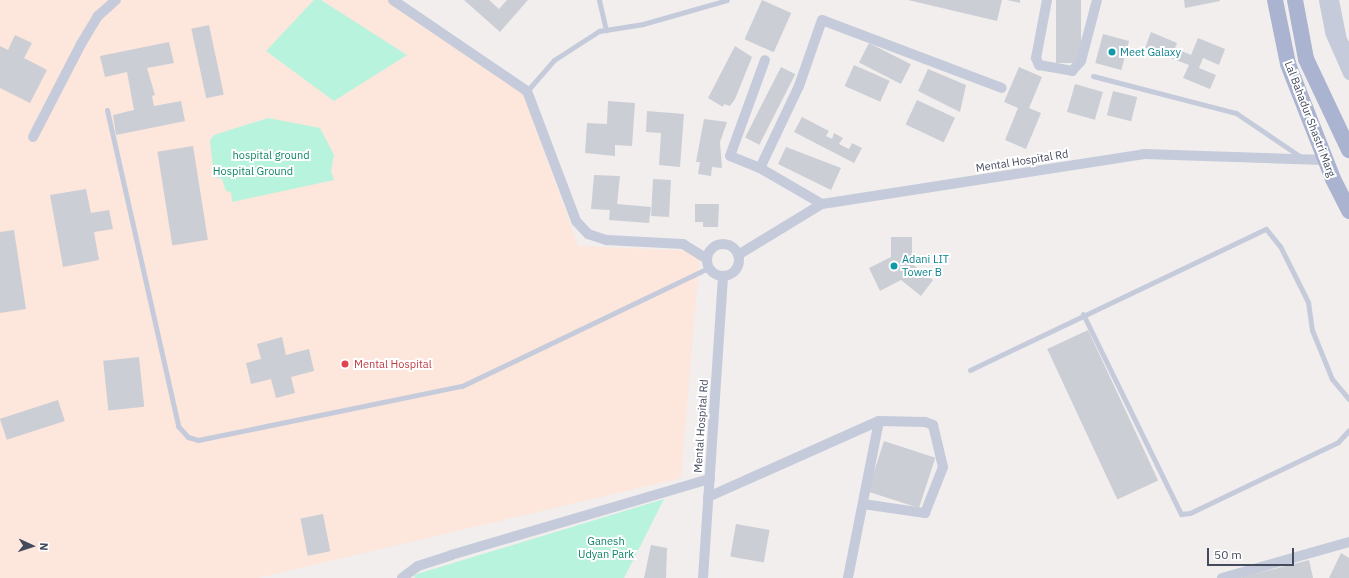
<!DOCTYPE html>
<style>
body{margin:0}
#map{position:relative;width:1349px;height:578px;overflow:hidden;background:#f1eeed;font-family:"IBM Plex Sans",sans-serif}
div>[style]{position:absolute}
.medical>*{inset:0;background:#fde6db}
.green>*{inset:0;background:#b7f3dd}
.building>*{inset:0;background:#ccced6;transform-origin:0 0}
.service>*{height:5px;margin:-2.5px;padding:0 2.5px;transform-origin:2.5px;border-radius:2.5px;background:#c5cbda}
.minor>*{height:10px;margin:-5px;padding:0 5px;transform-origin:5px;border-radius:5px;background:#c5cbda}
.minor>.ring{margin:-5px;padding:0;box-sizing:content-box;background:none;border:10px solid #c5cbda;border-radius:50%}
.tertiary>*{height:13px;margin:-6.5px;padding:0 6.5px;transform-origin:6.5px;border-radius:6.5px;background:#c5cbda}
.primary>*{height:16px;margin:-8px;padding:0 8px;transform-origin:8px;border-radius:8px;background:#aab4d0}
.dots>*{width:11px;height:11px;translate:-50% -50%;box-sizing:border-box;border:2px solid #fff;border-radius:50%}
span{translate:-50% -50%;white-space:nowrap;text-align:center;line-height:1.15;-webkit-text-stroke:4px #fff;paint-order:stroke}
.culture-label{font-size:11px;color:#0d838f}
.left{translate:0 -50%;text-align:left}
.street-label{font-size:11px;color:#444b5d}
.park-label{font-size:11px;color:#0d8667}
.health-label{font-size:11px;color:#be3a42}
.north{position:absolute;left:12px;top:526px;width:40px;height:40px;-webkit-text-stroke:3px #fff;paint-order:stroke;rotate:93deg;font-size:11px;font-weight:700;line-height:16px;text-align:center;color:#444b5d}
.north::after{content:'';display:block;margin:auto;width:14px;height:18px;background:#444b5d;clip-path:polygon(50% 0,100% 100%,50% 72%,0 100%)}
.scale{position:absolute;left:1207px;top:548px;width:87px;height:18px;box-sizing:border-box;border:2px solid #444b5d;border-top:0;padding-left:5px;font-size:12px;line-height:14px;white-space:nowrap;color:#444b5d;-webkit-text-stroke:3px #fff;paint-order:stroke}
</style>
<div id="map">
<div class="medical">
<div style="clip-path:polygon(0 0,397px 0,521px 88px,578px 246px,700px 251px,681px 478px,258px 578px,0 578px)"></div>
</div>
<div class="green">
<div style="clip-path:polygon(314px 0,321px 0,407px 55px,334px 101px,266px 51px)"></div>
<div style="clip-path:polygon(268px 118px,320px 128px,334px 155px,331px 171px,334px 180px,232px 202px,231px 192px,226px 191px,222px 179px,214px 177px,210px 140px,214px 135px)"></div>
<div style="clip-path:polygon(664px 499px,624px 578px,415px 578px,414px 575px)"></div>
</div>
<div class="building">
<div style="clip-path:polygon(464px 0,489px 0,499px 9px,507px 0,528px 0,500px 32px)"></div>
<div style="left:762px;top:0;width:32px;height:43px;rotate:24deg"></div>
<div style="clip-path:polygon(908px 0,1002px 0,997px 21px)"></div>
<div style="clip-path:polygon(1007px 0,1020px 0,1020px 3px)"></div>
<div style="left:1056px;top:0;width:25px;height:63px"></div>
<div style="clip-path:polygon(1184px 0,1220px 0,1220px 1px,1185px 8px)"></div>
<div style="left:209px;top:25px;width:71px;height:18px;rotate:78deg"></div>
<div style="clip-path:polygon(1151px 32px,1177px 43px,1175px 48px,1191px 55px,1198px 38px,1225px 49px,1219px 65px,1203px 58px,1199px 68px,1216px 75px,1210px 89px,1183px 78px,1189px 65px,1145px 48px)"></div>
<div style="left:1103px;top:34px;width:27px;height:30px;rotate:15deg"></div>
<div style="clip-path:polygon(15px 35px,32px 43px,24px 58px,47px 70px,30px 103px,0 88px,0 46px,8px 50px)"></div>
<div style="clip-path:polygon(169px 42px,174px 63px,147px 68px,155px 95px,152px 96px,154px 106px,181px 101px,185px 121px,116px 135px,113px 115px,134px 110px,127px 72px,105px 77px,100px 56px)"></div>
<div style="left:869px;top:43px;width:47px;height:22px;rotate:27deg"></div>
<div style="clip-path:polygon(735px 46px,752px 57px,735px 99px,730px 106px,724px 104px,723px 107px,708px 98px)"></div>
<div style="left:854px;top:65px;width:39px;height:23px;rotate:24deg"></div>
<div style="left:781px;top:67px;width:16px;height:79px;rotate:27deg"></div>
<div style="clip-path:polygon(1019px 67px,1042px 77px,1029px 108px,1041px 113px,1026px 149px,1005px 140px,1018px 108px,1004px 102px)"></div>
<div style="clip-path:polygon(928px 69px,966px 85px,960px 112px,918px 91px)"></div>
<div style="left:1075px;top:84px;width:29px;height:29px;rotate:16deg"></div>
<div style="left:1113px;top:91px;width:25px;height:25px;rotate:14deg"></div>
<div style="left:917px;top:100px;width:42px;height:27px;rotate:25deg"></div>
<div style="clip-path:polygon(608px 101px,635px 103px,632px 146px,615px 145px,615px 156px,585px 153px,587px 123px,607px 124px)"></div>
<div style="clip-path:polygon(647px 111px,684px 114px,680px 167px,659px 165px,661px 133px,646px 132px)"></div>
<div style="clip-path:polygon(802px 117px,829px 131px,826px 136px,832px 139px,834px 133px,843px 138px,839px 144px,849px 149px,852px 143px,862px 148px,854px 163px,794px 132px)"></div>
<div style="clip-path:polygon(704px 119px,727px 122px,720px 142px,722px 168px,712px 167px,711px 176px,698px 174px,700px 162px,696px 162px)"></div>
<div style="left:193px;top:146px;width:95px;height:36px;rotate:81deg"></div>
<div style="clip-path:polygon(786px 147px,841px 168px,831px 190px,778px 164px)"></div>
<div style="clip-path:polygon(594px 175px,620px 176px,617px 204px,651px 207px,649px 223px,609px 220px,610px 210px,591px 209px)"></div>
<div style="left:653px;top:179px;width:18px;height:37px;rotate:3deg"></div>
<div style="clip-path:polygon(86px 189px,91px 213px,109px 210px,113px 229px,94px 232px,99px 260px,63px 267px,50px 195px)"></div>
<div style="clip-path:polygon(695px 204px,719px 204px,718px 227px,703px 227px,703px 222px,695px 222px)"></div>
<div style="clip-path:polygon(14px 230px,26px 309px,0 313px,0 232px)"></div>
<div style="clip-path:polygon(891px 237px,912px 237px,912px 264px,933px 280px,921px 296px,901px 280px,880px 291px,869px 268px,891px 257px)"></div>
<div style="left:1088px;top:330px;width:166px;height:45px;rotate:65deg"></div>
<div style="clip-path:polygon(282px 337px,286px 355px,309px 349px,314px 371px,291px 377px,295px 393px,276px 398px,271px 379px,251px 384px,246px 363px,261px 359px,257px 344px)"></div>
<div style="left:139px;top:357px;width:50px;height:36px;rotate:84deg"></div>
<div style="left:58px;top:400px;width:22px;height:61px;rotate:72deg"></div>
<div style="left:884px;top:441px;width:54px;height:53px;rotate:18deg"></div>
<div style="left:323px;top:514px;width:38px;height:23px;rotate:79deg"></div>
<div style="left:736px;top:524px;width:34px;height:33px;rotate:10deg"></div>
<div style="clip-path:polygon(651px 545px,667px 548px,666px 578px,644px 578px)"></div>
<div style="clip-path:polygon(1341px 553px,1349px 558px,1349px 578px,1329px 578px)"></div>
<div style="clip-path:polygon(1309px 560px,1313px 578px,1242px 578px,1242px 577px)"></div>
</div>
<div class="service">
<div style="left:599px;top:0;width:31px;rotate:77deg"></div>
<div style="left:1093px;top:76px;width:148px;rotate:14.5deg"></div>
<div style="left:1236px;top:113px;width:78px;rotate:34.1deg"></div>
<div style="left:527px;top:91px;width:41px;rotate:-48.9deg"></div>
<div style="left:554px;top:60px;width:54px;rotate:-32.8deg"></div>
<div style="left:599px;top:31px;width:45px;rotate:-9deg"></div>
<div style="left:643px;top:24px;width:87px;rotate:-15.9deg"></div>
<div style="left:107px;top:110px;width:324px;rotate:77.3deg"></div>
<div style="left:178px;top:426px;width:15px;rotate:48deg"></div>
<div style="left:188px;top:437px;width:10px;rotate:17deg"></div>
<div style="left:198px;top:440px;width:269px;rotate:-11.6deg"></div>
<div style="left:462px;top:386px;width:273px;rotate:-25.6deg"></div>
<div style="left:1083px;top:314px;width:223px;rotate:63.9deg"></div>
<div style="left:1181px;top:514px;width:9px;rotate:-6deg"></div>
<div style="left:1190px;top:513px;width:164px;rotate:-25.6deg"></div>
<div style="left:1338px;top:442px;width:16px;rotate:-47deg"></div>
<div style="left:970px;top:370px;width:328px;rotate:-25.5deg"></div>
<div style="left:1266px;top:229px;width:22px;rotate:51deg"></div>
<div style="left:1280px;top:246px;width:63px;rotate:63.4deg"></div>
<div style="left:1308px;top:302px;width:28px;rotate:82deg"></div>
<div style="left:1312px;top:330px;width:53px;rotate:67.8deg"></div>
<div style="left:1332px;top:379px;width:26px;rotate:50deg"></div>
</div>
<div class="minor">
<div style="left:393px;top:0;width:162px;rotate:34.2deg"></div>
<div style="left:527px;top:91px;width:139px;rotate:69.3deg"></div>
<div style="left:576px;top:221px;width:18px;rotate:47deg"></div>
<div style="left:588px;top:234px;width:20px;rotate:18deg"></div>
<div style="left:607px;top:240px;width:76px;rotate:3deg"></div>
<div style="left:683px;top:244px;width:28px;rotate:32deg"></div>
<div style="left:1047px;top:0;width:59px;rotate:100.7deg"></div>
<div style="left:1036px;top:58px;width:8px;rotate:67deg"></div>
<div style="left:1039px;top:65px;width:34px;rotate:10deg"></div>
<div style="left:1072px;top:71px;width:13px;rotate:-48deg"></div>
<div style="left:1081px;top:61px;width:63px;rotate:-75.3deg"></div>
<div style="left:1334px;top:0;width:41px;rotate:78.7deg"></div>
<div style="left:1342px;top:40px;width:13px;rotate:58deg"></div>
<div style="left:33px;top:137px;width:105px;rotate:-62.7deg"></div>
<div style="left:81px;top:44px;width:33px;rotate:-59deg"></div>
<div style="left:98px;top:16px;width:24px;rotate:-42deg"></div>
<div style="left:760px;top:168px;width:32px;rotate:-158deg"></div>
<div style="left:730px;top:156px;width:102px;rotate:-70deg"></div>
<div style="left:822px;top:204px;width:72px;rotate:-149.9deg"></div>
<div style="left:760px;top:168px;width:91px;rotate:-64.6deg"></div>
<div style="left:799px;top:86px;width:70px;rotate:-70.8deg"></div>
<div style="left:822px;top:20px;width:192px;rotate:20.7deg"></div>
<div class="ring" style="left:707px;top:244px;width:22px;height:22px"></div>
<div style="left:738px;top:255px;width:98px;rotate:-31.3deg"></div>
<div style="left:822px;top:204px;width:326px;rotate:-8.8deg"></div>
<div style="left:1144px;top:154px;width:181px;rotate:1.9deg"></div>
<div style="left:708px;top:497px;width:187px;rotate:-24deg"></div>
<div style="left:879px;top:421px;width:160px;rotate:101.2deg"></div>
<div style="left:863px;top:504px;width:63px;rotate:8.3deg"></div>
<div style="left:925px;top:513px;width:49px;rotate:-68.6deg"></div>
<div style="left:943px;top:467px;width:43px;rotate:-103.4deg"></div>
<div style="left:933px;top:425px;width:9px;rotate:-159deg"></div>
<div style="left:925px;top:422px;width:46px;rotate:-178.8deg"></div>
<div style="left:402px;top:578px;width:20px;rotate:-37deg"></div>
<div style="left:418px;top:566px;width:35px;rotate:-18deg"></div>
<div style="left:451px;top:555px;width:270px;rotate:-16.4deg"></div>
<div style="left:703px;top:578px;width:303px;rotate:-86.2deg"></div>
<div style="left:1222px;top:578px;width:132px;rotate:-15.8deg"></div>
</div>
<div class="tertiary">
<div style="left:1325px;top:0;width:33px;rotate:79deg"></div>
<div style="left:1331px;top:32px;width:45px;rotate:66.3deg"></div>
</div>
<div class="primary">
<div style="left:1275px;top:0;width:65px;rotate:78.5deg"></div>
<div style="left:1288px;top:64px;width:123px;rotate:68.6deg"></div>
<div style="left:1333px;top:179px;width:36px;rotate:63deg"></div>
<div style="left:1295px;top:0;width:60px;rotate:79.4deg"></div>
<div style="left:1306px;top:59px;width:101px;rotate:64.7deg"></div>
</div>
<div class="dots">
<div style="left:1112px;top:52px;background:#0f9aa8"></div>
<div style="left:894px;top:266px;background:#0f9aa8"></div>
<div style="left:345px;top:364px;background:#e0444e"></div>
</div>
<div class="culture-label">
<span class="left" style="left:1120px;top:52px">Meet Galaxy</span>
<span class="left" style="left:902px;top:266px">Adani LIT<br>Tower B</span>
</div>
<div class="street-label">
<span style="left:1310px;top:119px;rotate:69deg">Lal Bahadur Shastri Marg</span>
<span style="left:1022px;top:161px;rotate:-9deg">Mental Hospital Rd</span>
<span style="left:701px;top:426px;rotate:-86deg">Mental Hospital Rd</span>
</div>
<div class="park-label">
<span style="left:271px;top:155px">hospital ground</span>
<span style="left:253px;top:171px">Hospital Ground</span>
<span style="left:606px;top:548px">Ganesh<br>Udyan Park</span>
</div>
<div class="health-label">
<span class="left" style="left:354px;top:364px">Mental Hospital</span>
</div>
<div class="north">N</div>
<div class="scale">50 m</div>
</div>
